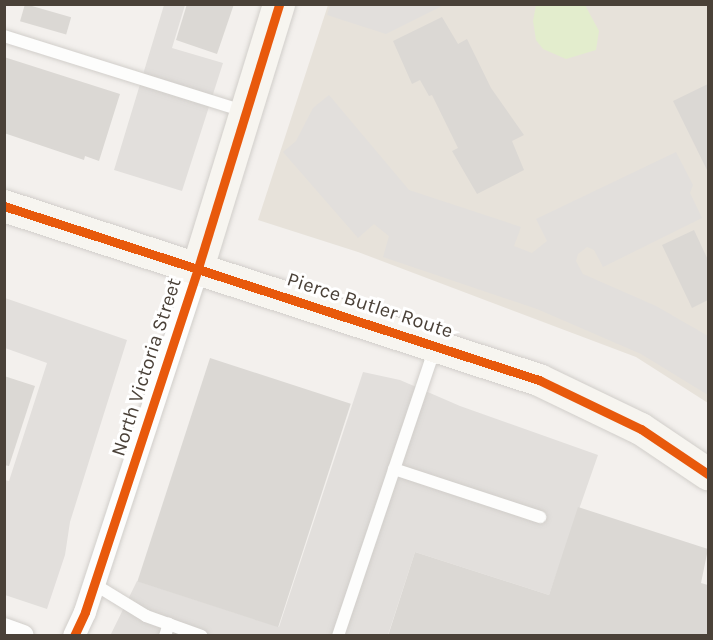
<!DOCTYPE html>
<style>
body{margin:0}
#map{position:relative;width:713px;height:640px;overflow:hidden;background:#f3f0ed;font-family:Karla,sans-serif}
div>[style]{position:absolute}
.residential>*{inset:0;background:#e7e2da}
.green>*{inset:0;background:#e3edcd}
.parking>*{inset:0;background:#e2dfdc}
.building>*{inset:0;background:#dbd8d4;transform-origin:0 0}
.roads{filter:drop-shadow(0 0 2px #d1ceca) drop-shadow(0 0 2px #d1ceca)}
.lane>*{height:12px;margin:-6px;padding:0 6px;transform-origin:6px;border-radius:6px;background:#fdfdfc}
.street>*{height:22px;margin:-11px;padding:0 11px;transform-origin:11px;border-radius:11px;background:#fdfdfc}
.secondary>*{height:32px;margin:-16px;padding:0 16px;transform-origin:16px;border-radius:16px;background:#f7f5f0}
.cycleway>*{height:9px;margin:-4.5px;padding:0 4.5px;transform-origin:4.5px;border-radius:4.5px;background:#e8590c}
span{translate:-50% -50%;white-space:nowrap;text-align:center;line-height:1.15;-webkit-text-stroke:6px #fff;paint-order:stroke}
.street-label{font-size:20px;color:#4a4138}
.frame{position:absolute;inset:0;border:6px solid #4a4138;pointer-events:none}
</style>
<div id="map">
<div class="residential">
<div style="clip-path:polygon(328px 5px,708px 5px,708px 403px,636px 357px,358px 252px,258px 220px)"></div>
</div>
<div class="green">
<div style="clip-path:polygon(536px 5px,585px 5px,599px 31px,596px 50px,566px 59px,543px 49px,536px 40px,533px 21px)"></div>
</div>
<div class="parking">
<div style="clip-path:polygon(164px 5px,185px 5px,172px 48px,223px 63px,182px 191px,114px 170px)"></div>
<div style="clip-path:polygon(330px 5px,330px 4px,444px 5px,386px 34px,327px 15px)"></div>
<div style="clip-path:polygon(329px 95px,409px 190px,521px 227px,514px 246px,532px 253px,547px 241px,536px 219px,676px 152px,693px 185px,690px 193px,702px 218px,603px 267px,594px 250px,587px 247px,578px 254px,576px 261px,583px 274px,656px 306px,708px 336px,708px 395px,641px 354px,537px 309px,383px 257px,389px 236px,374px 224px,358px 238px,283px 152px,296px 141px,313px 108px)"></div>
<div style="clip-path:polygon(5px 298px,127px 340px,70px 522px,65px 555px,47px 609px,5px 595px,5px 480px,9px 481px,47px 363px,5px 348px)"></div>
<div style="clip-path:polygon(363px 372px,400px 380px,460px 406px,598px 455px,549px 595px,415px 552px,388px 635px,110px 636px,137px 581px,279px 627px)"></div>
</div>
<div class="building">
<div style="left:25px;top:4px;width:48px;height:18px;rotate:16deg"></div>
<div style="clip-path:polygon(187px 4px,234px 4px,217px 54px,176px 40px)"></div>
<div style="clip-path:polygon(442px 17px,458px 44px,467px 39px,491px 88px,524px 135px,512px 141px,524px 170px,477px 194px,452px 151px,458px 148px,432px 95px,429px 96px,420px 80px,412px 84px,393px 41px)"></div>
<div style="clip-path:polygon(4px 57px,120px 94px,99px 161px,85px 156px,84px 160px,4px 133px)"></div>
<div style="clip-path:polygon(708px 84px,708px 172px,673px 101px)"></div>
<div style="clip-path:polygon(694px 230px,708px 260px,708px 300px,692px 308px,662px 245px)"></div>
<div style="left:210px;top:358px;width:148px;height:235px;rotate:18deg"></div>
<div style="clip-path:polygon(4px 376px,35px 386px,9px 466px,4px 465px)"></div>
<div style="clip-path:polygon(578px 507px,708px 549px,701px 583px,708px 585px,708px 636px,388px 636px,415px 552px,549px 595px)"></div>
</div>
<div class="roads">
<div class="lane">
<div style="left:4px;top:36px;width:251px;rotate:17.4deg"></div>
<div style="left:394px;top:469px;width:154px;rotate:18.2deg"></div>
<div style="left:94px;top:584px;width:61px;rotate:31.6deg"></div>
<div style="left:146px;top:616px;width:59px;rotate:19.7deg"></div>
<div style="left:165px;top:636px;width:13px;rotate:-72deg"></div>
<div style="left:338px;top:636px;width:305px;rotate:-71.4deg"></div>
</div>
<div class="street">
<div style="left:4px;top:629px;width:20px;rotate:20deg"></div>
<div style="left:74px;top:636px;width:26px;rotate:-65deg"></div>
<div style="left:85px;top:612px;width:362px;rotate:-71.8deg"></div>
</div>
<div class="secondary">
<div style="left:4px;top:206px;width:563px;rotate:18.02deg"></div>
<div style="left:539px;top:380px;width:113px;rotate:25.7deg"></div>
<div style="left:641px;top:429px;width:81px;rotate:33.9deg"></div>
<div style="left:198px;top:268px;width:276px;rotate:-72.9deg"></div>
</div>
</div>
<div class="cycleway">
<div style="left:4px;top:206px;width:563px;rotate:18.02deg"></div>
<div style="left:539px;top:380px;width:113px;rotate:25.7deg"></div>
<div style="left:641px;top:429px;width:81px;rotate:33.9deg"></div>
<div style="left:74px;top:636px;width:26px;rotate:-65deg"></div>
<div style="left:85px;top:612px;width:362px;rotate:-71.8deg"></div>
<div style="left:198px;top:268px;width:276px;rotate:-72.9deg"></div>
</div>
<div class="street-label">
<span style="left:370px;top:305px;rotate:18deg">Pierce Butler Route</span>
<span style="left:146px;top:367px;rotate:-72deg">North Victoria Street</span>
</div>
<div class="frame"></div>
</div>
